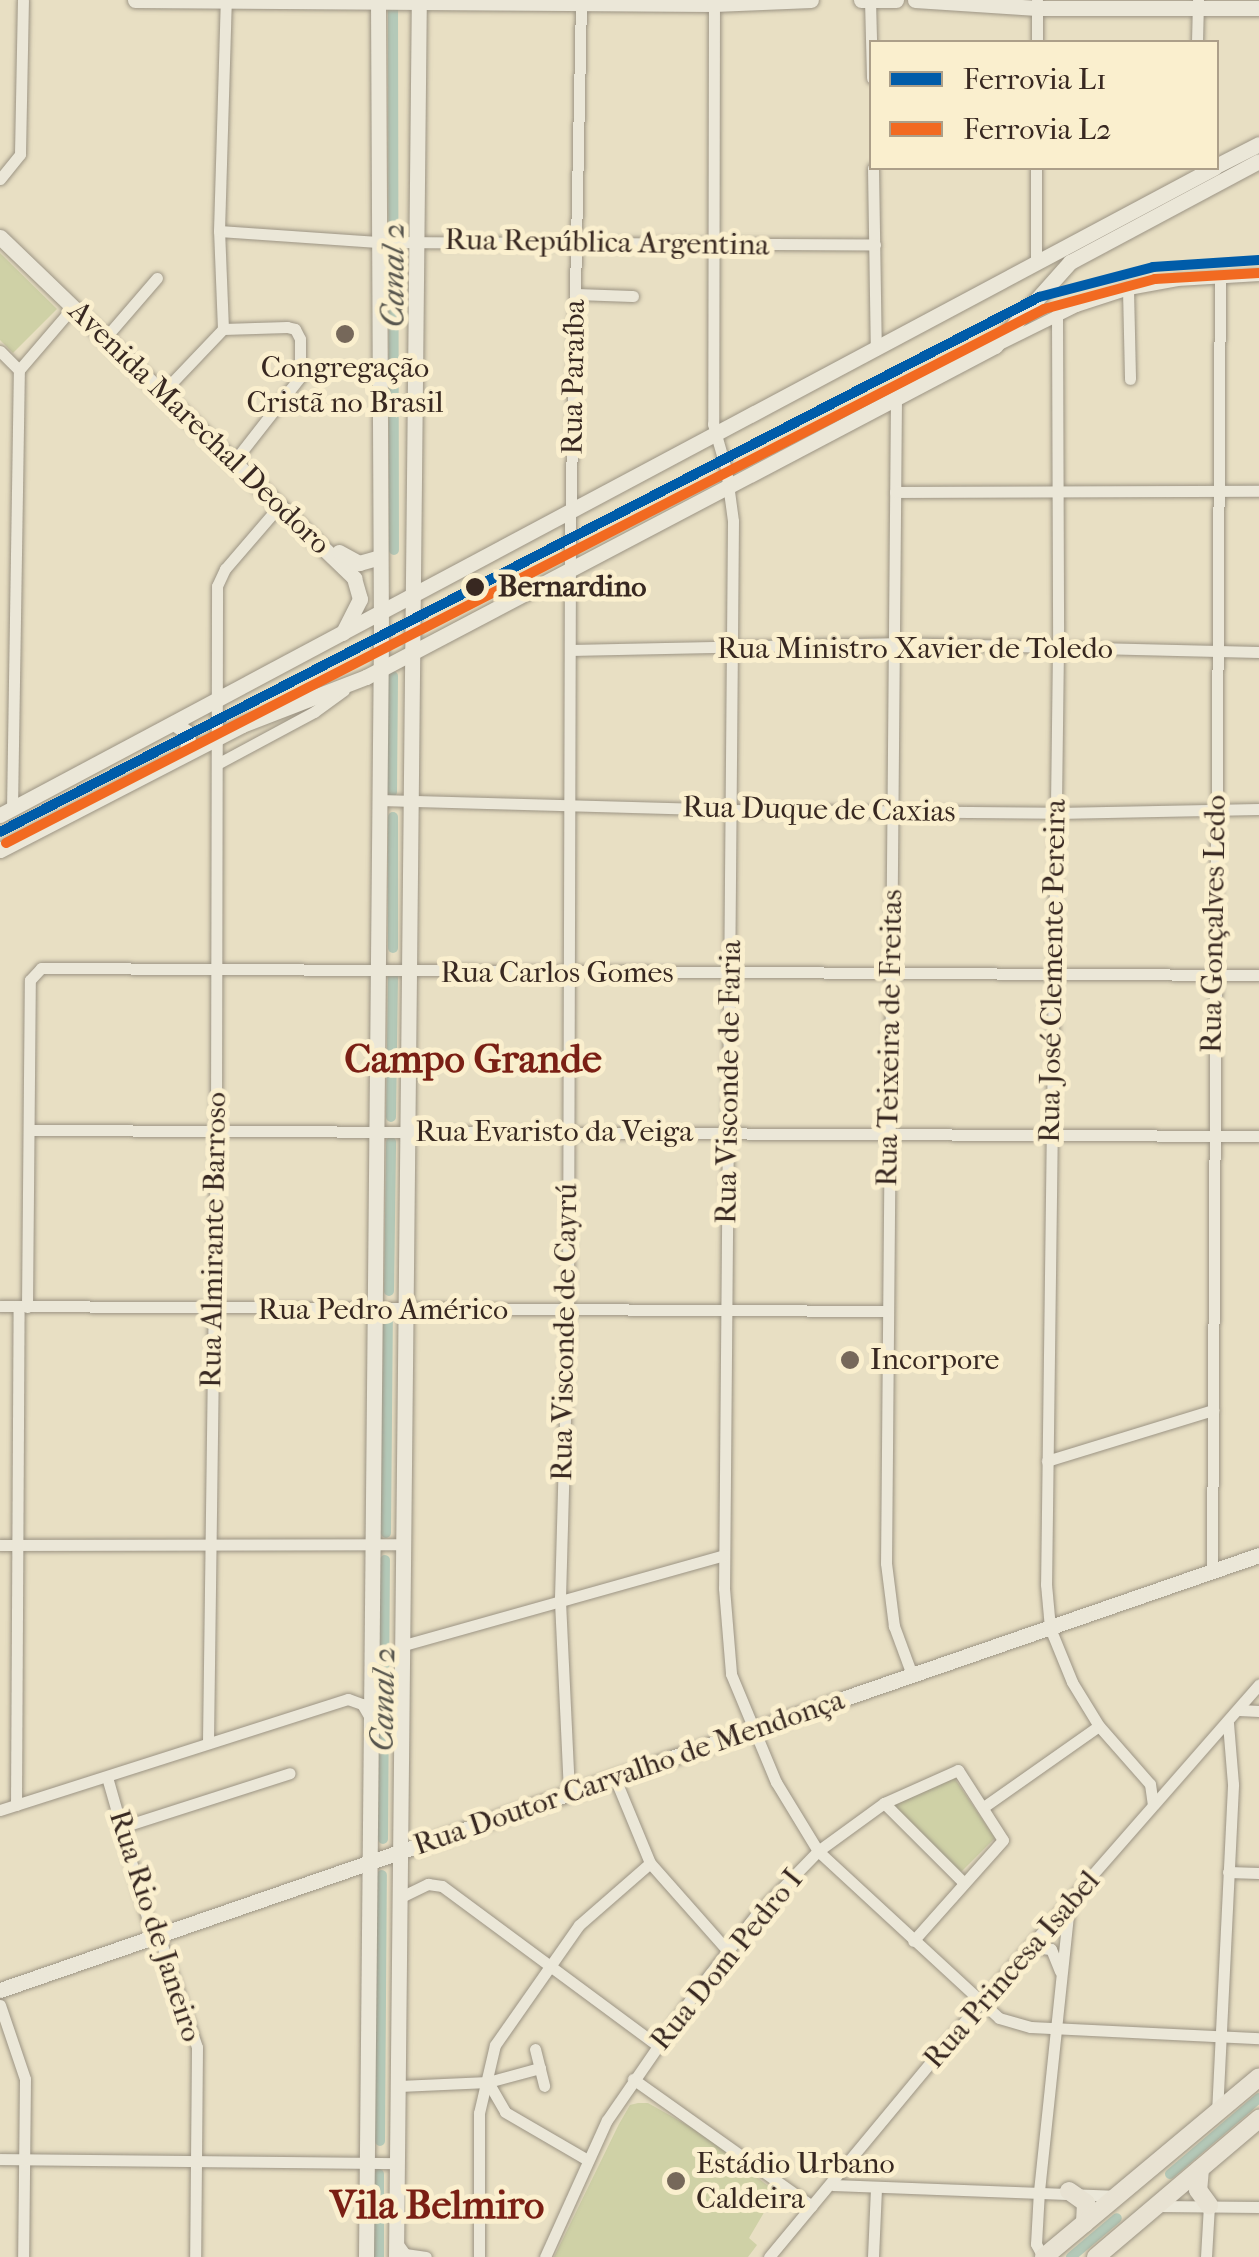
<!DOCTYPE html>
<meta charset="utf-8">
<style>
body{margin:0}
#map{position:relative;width:1259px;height:2257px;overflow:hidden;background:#e8dfc3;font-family:"IM FELL French Canon",serif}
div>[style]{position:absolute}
.green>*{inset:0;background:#cfd1a6}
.canal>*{height:10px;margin:-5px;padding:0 5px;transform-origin:5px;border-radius:5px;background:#b4c9b8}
.roads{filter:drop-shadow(0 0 2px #9c9484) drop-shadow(0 0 2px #9c9484)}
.street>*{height:11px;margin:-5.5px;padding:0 5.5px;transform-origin:5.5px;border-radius:5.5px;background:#ebe7d8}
.secondary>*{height:15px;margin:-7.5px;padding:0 7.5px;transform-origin:7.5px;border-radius:7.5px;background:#ebe7d8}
.primary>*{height:18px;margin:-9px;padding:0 9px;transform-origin:9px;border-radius:9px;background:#e8e2d2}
.rail-1>*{height:10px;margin:-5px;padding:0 5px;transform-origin:5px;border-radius:5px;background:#005ca9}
.rail-2>*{height:10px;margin:-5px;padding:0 5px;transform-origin:5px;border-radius:5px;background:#f26a21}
.dots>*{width:28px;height:28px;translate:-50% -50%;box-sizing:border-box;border:5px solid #faefce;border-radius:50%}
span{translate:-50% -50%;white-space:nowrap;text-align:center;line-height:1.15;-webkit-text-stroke:10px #faefce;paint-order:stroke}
.street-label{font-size:30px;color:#382821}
.poi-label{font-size:30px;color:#382821}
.left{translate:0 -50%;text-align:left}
.stop-label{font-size:30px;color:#382821;font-weight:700}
.water-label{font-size:32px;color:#57554d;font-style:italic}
.district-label{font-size:40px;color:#7a1f14;font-weight:700}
.legend{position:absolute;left:869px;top:40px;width:350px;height:130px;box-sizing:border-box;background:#faefce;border:2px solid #ac9f89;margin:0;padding:12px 18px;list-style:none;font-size:30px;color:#382821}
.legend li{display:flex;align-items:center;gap:20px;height:50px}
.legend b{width:50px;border:2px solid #ac9f89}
</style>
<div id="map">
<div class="green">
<div style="clip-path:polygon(0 253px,57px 309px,13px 353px,0 340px)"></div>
<div style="clip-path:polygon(953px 1776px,995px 1838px,961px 1872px,890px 1804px)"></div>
<div style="clip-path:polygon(638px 2103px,648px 2103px,719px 2143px,744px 2159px,741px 2165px,776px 2192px,749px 2238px,757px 2245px,748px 2257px,554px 2257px,619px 2124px,630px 2105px)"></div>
</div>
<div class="canal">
<div style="left:393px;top:0;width:550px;rotate:89.9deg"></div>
<div style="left:392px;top:792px;width:116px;rotate:-89.5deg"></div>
<div style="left:393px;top:817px;width:131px;rotate:90deg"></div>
<div style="left:391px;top:1117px;width:143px;rotate:-89.2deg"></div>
<div style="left:389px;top:1291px;width:149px;rotate:-89.2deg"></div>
<div style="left:386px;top:1533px;width:215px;rotate:-89.5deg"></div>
<div style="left:383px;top:1839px;width:279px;rotate:-89.6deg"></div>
<div style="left:380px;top:2141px;width:266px;rotate:-89.6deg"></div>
<div style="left:1170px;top:2174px;width:117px;rotate:-40.5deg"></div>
<div style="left:379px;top:2257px;width:83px;rotate:-90deg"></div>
<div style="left:1071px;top:2257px;width:60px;rotate:-40.3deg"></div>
</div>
<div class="roads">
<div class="street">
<div style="left:714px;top:0;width:424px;rotate:90.1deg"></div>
<div style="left:713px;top:424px;width:47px;rotate:73.9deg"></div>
<div style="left:726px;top:469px;width:52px;rotate:82.3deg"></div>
<div style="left:733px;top:521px;width:1067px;rotate:90.48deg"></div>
<div style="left:724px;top:1588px;width:86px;rotate:85.3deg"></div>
<div style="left:731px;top:1674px;width:117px;rotate:67.4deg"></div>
<div style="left:776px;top:1782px;width:81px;rotate:58.7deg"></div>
<div style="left:818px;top:1851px;width:246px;rotate:42.7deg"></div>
<div style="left:999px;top:2018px;width:33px;rotate:16deg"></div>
<div style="left:1031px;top:2027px;width:228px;rotate:2.8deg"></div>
<div style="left:870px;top:0;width:78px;rotate:88.5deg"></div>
<div style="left:1037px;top:42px;width:42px;rotate:-90deg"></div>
<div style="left:1197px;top:42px;width:42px;rotate:-88.6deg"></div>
<div style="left:873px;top:168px;width:182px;rotate:89.1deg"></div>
<div style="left:0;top:179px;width:32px;rotate:-51deg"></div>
<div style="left:20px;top:154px;width:154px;rotate:-88.9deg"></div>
<div style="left:219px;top:231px;width:159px;rotate:4deg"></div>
<div style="left:378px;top:242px;width:497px;rotate:0.3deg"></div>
<div style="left:1036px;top:263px;width:95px;rotate:-90deg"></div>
<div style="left:1128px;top:289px;width:90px;rotate:88.7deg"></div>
<div style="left:575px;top:294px;width:58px;rotate:2deg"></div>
<div style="left:1057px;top:314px;width:334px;rotate:89.8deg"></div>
<div style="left:1058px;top:648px;width:936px;rotate:90.73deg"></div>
<div style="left:1046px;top:1584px;width:44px;rotate:84.8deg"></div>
<div style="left:1050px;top:1628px;width:58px;rotate:67.8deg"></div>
<div style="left:1072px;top:1682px;width:52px;rotate:58.5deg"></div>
<div style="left:1099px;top:1726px;width:77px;rotate:48.7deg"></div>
<div style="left:1150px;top:1784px;width:21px;rotate:82deg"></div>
<div style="left:223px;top:329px;width:64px;rotate:-1.8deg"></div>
<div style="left:287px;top:327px;width:8px;rotate:14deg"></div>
<div style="left:295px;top:329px;width:11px;rotate:63deg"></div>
<div style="left:300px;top:339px;width:38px;rotate:90deg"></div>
<div style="left:300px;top:377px;width:104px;rotate:128deg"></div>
<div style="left:106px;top:337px;width:78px;rotate:-49.2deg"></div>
<div style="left:1001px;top:343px;width:84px;rotate:-26.3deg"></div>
<div style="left:1076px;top:306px;width:55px;rotate:-18.1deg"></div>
<div style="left:1128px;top:289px;width:50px;rotate:-10.4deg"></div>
<div style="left:1177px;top:280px;width:82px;rotate:-3.5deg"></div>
<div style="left:0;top:351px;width:27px;rotate:45deg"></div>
<div style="left:19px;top:370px;width:83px;rotate:-49.4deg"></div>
<div style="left:163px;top:392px;width:87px;rotate:-46.4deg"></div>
<div style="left:223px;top:329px;width:98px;rotate:-92.3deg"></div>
<div style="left:219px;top:231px;width:231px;rotate:-88.3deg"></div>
<div style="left:896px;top:398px;width:1165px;rotate:90.49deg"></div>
<div style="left:886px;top:1563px;width:64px;rotate:82.8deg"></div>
<div style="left:894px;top:1626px;width:52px;rotate:69.8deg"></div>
<div style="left:895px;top:492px;width:364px;rotate:-0.2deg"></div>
<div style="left:570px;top:650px;width:322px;rotate:-1.2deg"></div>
<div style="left:892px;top:643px;width:367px;rotate:1.4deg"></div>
<div style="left:219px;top:763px;width:108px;rotate:-28.2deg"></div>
<div style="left:314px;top:712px;width:37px;rotate:-36deg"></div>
<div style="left:379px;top:800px;width:352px;rotate:1.6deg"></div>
<div style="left:731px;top:810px;width:325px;rotate:0.5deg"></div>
<div style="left:1056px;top:813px;width:203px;rotate:-1.1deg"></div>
<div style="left:12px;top:809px;width:439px;rotate:-89.1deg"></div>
<div style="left:29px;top:1130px;width:1230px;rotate:0.28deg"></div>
<div style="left:0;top:1306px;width:887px;rotate:0.32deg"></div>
<div style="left:27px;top:1307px;width:327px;rotate:-89.5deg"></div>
<div style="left:30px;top:980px;width:16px;rotate:-47deg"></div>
<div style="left:41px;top:968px;width:1218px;rotate:0.33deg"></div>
<div style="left:1047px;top:1461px;width:174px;rotate:-17.1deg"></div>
<div style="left:0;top:1545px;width:405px;rotate:-0.1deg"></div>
<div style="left:1212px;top:1572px;width:1295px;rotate:-89.65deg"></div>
<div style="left:404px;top:1645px;width:332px;rotate:-15.7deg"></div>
<div style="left:1239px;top:1710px;width:20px;rotate:3deg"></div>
<div style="left:208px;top:1742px;width:611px;rotate:-89.25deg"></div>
<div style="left:216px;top:1131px;width:545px;rotate:-89.89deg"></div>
<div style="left:217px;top:586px;width:19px;rotate:-65deg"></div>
<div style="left:225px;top:569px;width:84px;rotate:-49.3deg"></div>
<div style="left:614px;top:1776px;width:94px;rotate:67.5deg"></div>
<div style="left:650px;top:1863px;width:116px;rotate:48.5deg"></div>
<div style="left:107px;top:1777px;width:167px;rotate:74.1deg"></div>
<div style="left:153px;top:1938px;width:9px;rotate:27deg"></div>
<div style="left:161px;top:1942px;width:111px;rotate:71.1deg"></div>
<div style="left:197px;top:2047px;width:210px;rotate:90.5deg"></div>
<div style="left:569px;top:1792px;width:194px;rotate:-92.7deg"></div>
<div style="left:560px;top:1598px;width:289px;rotate:-88.4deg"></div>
<div style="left:568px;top:1309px;width:774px;rotate:-89.85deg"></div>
<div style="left:570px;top:535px;width:535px;rotate:-88.82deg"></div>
<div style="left:884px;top:1803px;width:113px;rotate:45deg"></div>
<div style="left:16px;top:1805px;width:499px;rotate:-89.7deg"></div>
<div style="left:985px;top:1806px;width:139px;rotate:-35.1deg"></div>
<div style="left:0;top:1810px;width:365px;rotate:-17.7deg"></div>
<div style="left:348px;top:1699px;width:15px;rotate:20deg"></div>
<div style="left:362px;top:1704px;width:14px;rotate:60deg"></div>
<div style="left:122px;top:1827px;width:176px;rotate:-17.8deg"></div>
<div style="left:1228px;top:1872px;width:31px;rotate:2deg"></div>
<div style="left:403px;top:1896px;width:28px;rotate:-26deg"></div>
<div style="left:428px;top:1884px;width:14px;rotate:8deg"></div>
<div style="left:442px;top:1886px;width:267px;rotate:36.5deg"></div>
<div style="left:1031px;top:1947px;width:20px;rotate:6deg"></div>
<div style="left:1051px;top:1949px;width:24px;rotate:68deg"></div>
<div style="left:0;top:2005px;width:78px;rotate:71.3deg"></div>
<div style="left:25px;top:2079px;width:178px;rotate:90.6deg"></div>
<div style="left:535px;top:2049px;width:38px;rotate:76deg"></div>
<div style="left:633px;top:2079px;width:219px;rotate:35.4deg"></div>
<div style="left:488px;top:2082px;width:54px;rotate:-15.1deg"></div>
<div style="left:399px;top:2086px;width:89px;rotate:-2.6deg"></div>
<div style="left:488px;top:2082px;width:34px;rotate:60deg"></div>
<div style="left:505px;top:2112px;width:94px;rotate:30.1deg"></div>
<div style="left:1217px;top:2113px;width:329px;rotate:-87.2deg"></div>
<div style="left:1233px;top:1784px;width:61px;rotate:-94.7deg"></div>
<div style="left:0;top:2159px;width:398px;rotate:0.6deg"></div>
<div style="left:833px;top:2185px;width:286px;rotate:2.2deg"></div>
<div style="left:1158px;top:2206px;width:101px;rotate:0.6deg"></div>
<div style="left:397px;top:2243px;width:14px;rotate:54deg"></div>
<div style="left:405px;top:2254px;width:21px;rotate:8deg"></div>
<div style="left:479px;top:2257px;width:144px;rotate:-90deg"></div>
<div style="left:479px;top:2113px;width:70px;rotate:-76.8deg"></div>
<div style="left:495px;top:2045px;width:146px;rotate:-55deg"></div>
<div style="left:579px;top:1925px;width:94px;rotate:-41.1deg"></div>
<div style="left:545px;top:2257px;width:150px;rotate:-65.7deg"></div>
<div style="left:607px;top:2120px;width:150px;rotate:-55.4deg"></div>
<div style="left:692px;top:1997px;width:103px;rotate:-52.1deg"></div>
<div style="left:755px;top:1916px;width:91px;rotate:-45.9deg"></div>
<div style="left:818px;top:1851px;width:82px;rotate:-36deg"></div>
<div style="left:884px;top:1803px;width:81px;rotate:-24deg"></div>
<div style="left:958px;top:1770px;width:83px;rotate:57.3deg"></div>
<div style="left:1003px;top:1840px;width:135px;rotate:131.7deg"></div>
<div style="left:769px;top:2257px;width:332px;rotate:-50.3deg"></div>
<div style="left:981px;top:2002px;width:422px;rotate:-48.8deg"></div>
<div style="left:873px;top:2257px;width:69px;rotate:-87.5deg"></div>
<div style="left:1043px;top:2257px;width:15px;rotate:-118deg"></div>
<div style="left:1036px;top:2244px;width:53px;rotate:-86.8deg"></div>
<div style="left:1039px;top:2191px;width:288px;rotate:-84deg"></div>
<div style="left:1206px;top:2257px;width:52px;rotate:-86.7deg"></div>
</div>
<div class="secondary">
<div style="left:135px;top:0;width:579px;rotate:0.4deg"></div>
<div style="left:714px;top:4px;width:97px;rotate:-2.4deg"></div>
<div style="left:861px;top:0;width:35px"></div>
<div style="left:915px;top:0;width:122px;rotate:3.8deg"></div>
<div style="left:1037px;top:8px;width:222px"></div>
<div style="left:1216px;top:166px;width:48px;rotate:-27.1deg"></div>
<div style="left:0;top:237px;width:492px;rotate:43.9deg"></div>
<div style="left:354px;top:578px;width:22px;rotate:74deg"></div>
<div style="left:360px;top:599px;width:38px;rotate:117deg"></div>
<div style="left:339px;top:552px;width:23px;rotate:29deg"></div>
<div style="left:359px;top:563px;width:22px;rotate:-16deg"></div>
<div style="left:174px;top:723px;width:17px;rotate:36deg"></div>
<div style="left:188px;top:733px;width:20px;rotate:93deg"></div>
<div style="left:0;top:815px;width:1376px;rotate:-28.06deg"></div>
<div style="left:0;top:850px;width:272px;rotate:-27.3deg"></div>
<div style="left:242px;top:725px;width:133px;rotate:-21.2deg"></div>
<div style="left:366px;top:677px;width:711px;rotate:-27.75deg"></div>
<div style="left:995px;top:346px;width:113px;rotate:-48.2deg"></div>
<div style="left:1070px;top:262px;width:214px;rotate:-28.1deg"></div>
<div style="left:0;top:1990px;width:1332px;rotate:-19.06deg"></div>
<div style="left:366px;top:2257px;width:1622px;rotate:-89.47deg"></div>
<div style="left:381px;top:635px;width:635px;rotate:-90.27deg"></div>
<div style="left:396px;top:2257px;width:2257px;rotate:-89.42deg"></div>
</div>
<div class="primary">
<div style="left:1200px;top:2169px;width:21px;rotate:95deg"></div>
<div style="left:1198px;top:2190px;width:19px;rotate:54deg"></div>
<div style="left:1069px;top:2191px;width:21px;rotate:35deg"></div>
<div style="left:1086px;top:2203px;width:20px;rotate:93deg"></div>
<div style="left:1044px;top:2257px;width:280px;rotate:-39.9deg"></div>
<div style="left:1096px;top:2257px;width:214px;rotate:-40.3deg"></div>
</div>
</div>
<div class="rail-1">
<div style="left:0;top:832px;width:1169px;rotate:-27.24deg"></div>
<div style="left:1039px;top:297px;width:118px;rotate:-14.7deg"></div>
<div style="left:1153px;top:267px;width:106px;rotate:-3.8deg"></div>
</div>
<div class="rail-2">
<div style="left:6px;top:843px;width:1167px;rotate:-27.22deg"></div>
<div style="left:1044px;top:309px;width:115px;rotate:-15.1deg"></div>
<div style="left:1155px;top:279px;width:104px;rotate:-3.3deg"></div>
</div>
<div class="dots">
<div style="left:345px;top:334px;background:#76685a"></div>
<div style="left:475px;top:587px;background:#382821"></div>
<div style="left:850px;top:1360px;background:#76685a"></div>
<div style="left:676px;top:2181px;background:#76685a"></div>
</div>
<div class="street-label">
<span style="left:607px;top:243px;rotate:1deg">Rua República Argentina</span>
<span style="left:574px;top:377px;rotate:-89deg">Rua Paraíba</span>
<span style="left:199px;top:428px;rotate:44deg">Avenida Marechal Deodoro</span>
<span style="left:915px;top:649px">Rua Ministro Xavier de Toledo</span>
<span style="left:819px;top:810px;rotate:1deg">Rua Duque de Caxias</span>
<span style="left:1214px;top:924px;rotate:-89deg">Rua Gonçalves Ledo</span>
<span style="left:1053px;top:971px;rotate:-89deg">Rua José Clemente Pereira</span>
<span style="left:557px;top:973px">Rua Carlos Gomes</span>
<span style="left:890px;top:1038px;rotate:-89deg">Rua Teixeira de Freitas</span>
<span style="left:729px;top:1082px;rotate:-89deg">Rua Visconde de Faria</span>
<span style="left:554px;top:1132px">Rua Evaristo da Veiga</span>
<span style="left:214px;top:1240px;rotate:-89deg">Rua Almirante Barroso</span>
<span style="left:383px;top:1310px">Rua Pedro Américo</span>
<span style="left:565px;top:1332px;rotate:-89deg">Rua Visconde de Cayrú</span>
<span style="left:629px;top:1773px;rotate:-19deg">Rua Doutor Carvalho de Mendonça</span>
<span style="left:155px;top:1926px;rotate:72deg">Rua Rio de Janeiro</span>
<span style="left:727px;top:1960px;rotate:-51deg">Rua Dom Pedro I</span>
<span style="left:1012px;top:1970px;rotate:-49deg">Rua Princesa Isabel</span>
</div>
<div class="poi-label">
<span style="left:345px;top:385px">Congregação<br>Cristã no Brasil</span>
<span class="left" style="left:870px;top:1360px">Incorpore</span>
<span class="left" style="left:696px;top:2181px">Estádio Urbano<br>Caldeira</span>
</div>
<div class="stop-label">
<span class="left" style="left:498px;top:587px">Bernardino</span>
</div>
<div class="water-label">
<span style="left:394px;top:275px;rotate:-90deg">Canal 2</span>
<span style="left:384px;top:1699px;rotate:-89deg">Canal 2</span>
</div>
<div class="district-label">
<span style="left:473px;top:1059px">Campo Grande</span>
<span style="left:437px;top:2205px">Vila Belmiro</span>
</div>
<ul class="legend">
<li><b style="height:12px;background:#005ca9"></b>Ferrovia L1</li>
<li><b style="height:12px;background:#f26a21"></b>Ferrovia L2</li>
</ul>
</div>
